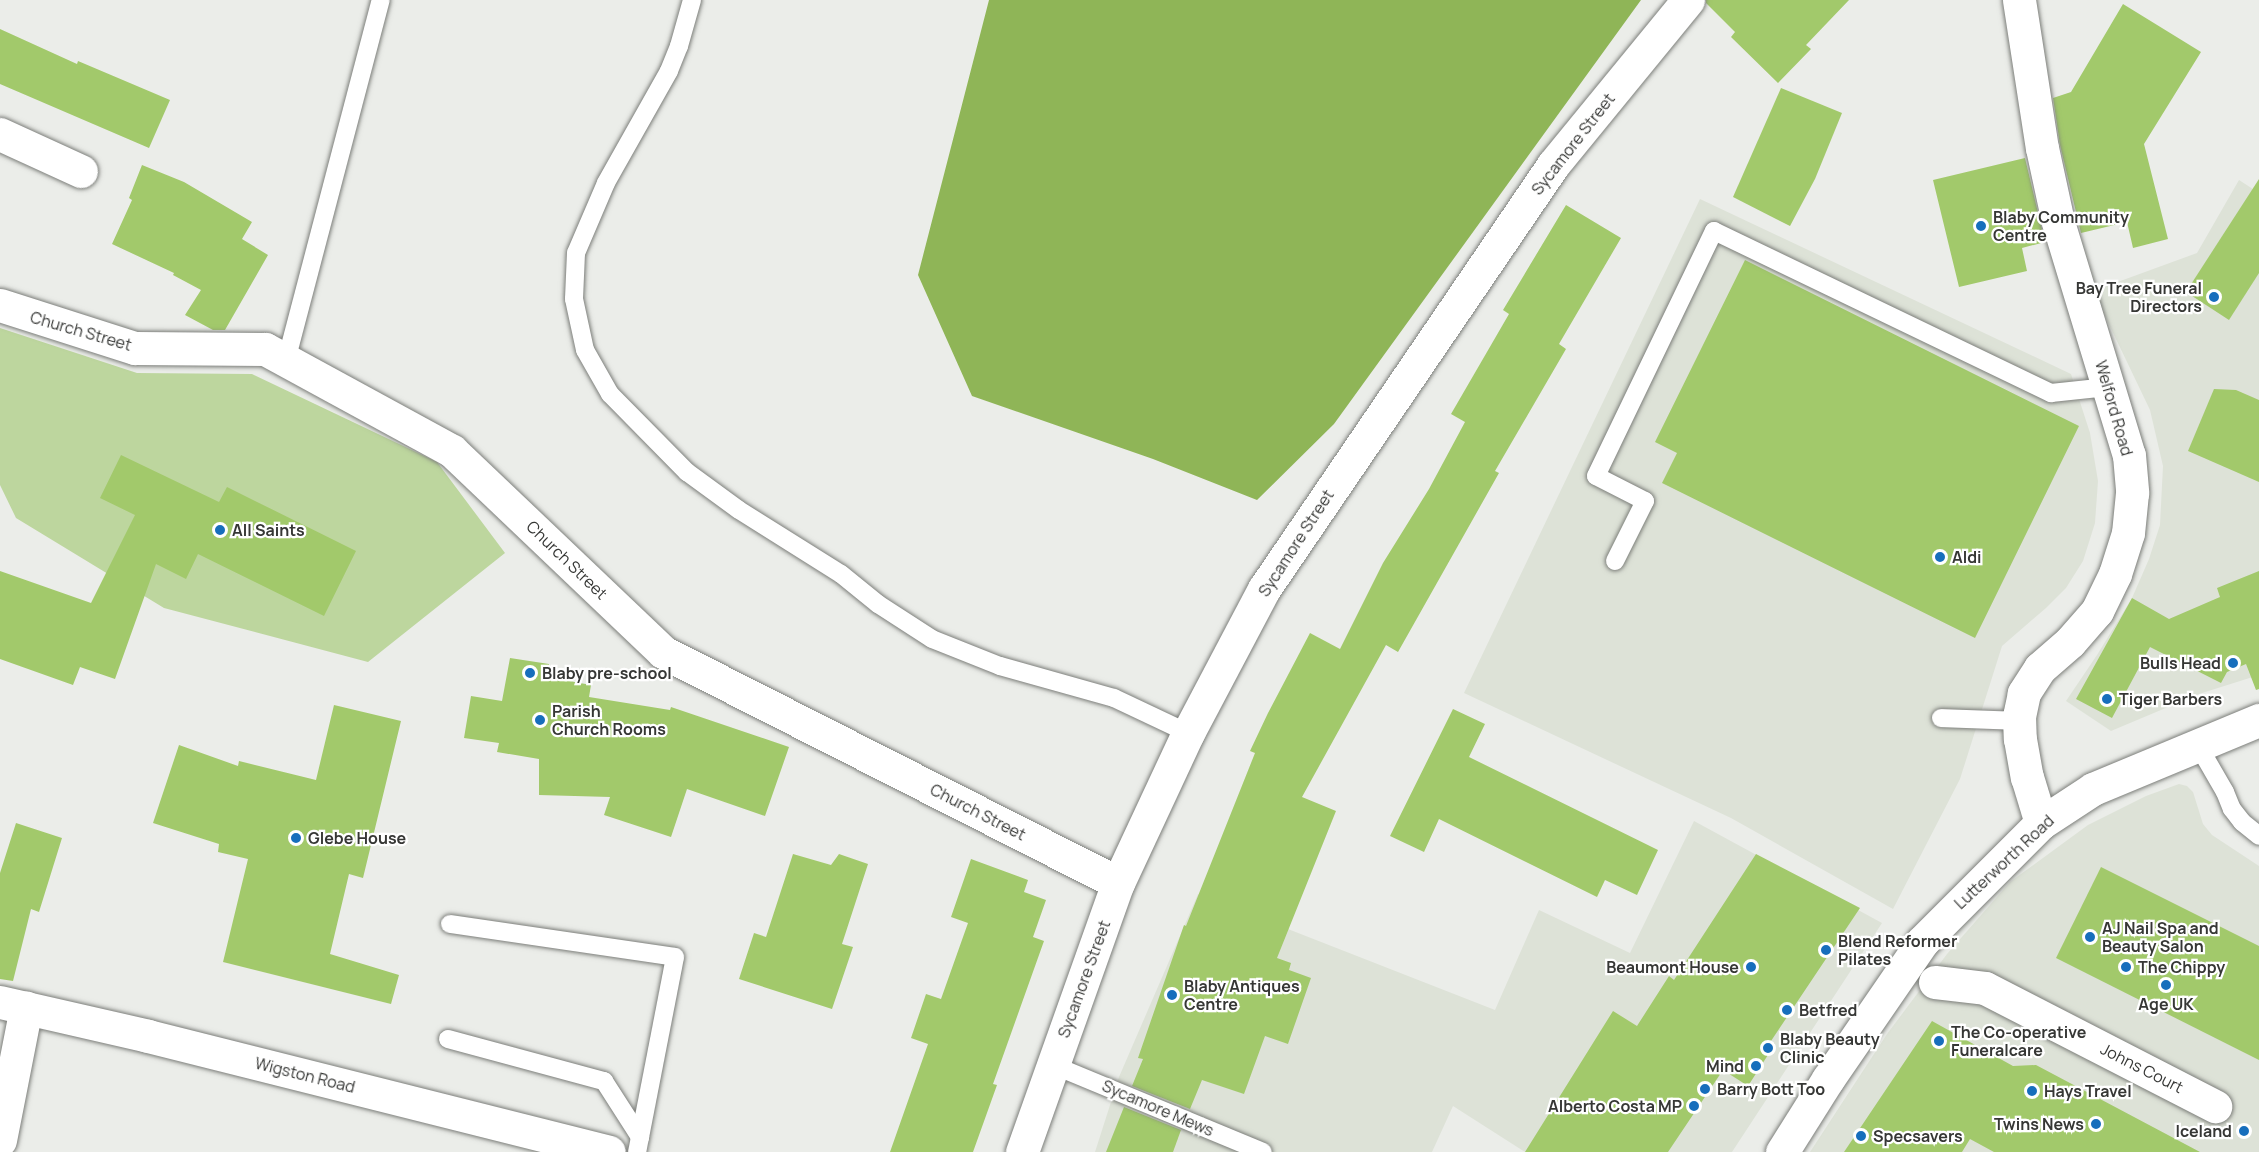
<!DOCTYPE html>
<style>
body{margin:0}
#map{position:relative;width:2259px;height:1152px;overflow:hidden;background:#ebede9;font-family:Manrope,sans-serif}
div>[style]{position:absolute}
.built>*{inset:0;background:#dde2d7}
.green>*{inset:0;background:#bdd69e}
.forest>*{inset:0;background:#8fb557}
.building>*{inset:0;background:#a2c96b}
.roads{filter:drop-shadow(0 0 2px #7c7e7a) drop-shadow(0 0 2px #7c7e7a)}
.lane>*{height:18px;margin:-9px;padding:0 9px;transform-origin:9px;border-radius:9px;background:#fff}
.street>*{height:33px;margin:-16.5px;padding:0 16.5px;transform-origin:16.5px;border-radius:16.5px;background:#fff}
.secondary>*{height:33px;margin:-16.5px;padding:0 16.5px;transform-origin:16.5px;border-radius:16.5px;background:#fff}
.dots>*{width:16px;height:16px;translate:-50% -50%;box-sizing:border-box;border:3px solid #fff;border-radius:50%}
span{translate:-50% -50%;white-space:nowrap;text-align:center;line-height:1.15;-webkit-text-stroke:4.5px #fff;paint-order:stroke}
.street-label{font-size:16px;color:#363735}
.poi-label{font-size:16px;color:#363735;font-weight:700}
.left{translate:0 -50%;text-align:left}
.right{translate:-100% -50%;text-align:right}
</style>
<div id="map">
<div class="built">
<div style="clip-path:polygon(2239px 180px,2259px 193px,2259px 675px,2199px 694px,2111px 731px,2066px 701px,2097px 655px,2132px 598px,2149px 559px,2160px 525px,2163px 466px,2150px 410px,2093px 291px,2197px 253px)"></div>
<div style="clip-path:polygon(1700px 199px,2071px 374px,2090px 433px,2098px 481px,2095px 523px,2083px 561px,2066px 588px,2046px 608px,2002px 646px,1960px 779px,1893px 909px,1731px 818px,1464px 693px)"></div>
<div style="clip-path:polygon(2179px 784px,2187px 786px,2193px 792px,2203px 824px,2212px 835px,2259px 866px,2259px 1152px,1810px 1152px,1887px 1034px,1947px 954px,2010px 882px,2088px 825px,2146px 796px)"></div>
<div style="clip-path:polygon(1694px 821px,1882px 923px,1732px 1152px,1525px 1152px,1453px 1106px,1432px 1152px,1095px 1152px,1119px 1077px,1198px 894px,1495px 1010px,1539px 910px,1630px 953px)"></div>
</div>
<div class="green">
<div style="clip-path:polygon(0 328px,137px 373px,252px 374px,437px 462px,505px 553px,368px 662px,164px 608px,16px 518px,0 485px)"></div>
</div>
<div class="forest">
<div style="clip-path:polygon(989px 0,1641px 0,1334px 424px,1257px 500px,1153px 459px,972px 396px,918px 275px)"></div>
</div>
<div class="building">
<div style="clip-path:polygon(1706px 0,1849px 0,1806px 45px,1811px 49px,1778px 83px,1731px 37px,1735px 32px,1706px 3px)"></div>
<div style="clip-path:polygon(2123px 4px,2201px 52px,2144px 144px,2168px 239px,2133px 248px,2127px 222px,2081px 233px,2060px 145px,2053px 98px,2071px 92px)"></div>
<div style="clip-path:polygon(0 29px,77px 64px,78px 61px,170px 100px,149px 148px,0 84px)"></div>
<div style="clip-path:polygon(1781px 88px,1842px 113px,1815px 179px,1790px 226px,1733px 197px)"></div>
<div style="clip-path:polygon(2025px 158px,2045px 242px,2022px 248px,2027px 271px,1959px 287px,1933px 180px)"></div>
<div style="clip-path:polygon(142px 165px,184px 182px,252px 222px,242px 239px,268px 255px,225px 330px,213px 330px,185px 315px,201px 290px,173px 275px,174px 273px,112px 244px,132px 200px,129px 198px)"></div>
<div style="clip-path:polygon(2259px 179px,2259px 273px,2229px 320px,2186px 292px)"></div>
<div style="clip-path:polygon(1566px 205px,1621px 238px,1559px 344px,1566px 349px,1495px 471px,1499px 473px,1398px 652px,1386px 645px,1302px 797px,1336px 811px,1277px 958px,1291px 963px,1289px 970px,1311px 978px,1288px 1044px,1265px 1036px,1244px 1094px,1202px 1080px,1190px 1109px,1132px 1086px,1143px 1059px,1138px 1058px,1184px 925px,1186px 926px,1255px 753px,1250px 751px,1268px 713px,1310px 633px,1340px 649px,1383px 563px,1429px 489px,1465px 422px,1451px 414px,1509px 314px,1503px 310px)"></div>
<div style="clip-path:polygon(1745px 260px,2079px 426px,1975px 638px,1662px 483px,1677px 453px,1655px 442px)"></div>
<div style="clip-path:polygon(2214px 389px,2236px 390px,2259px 400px,2259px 482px,2188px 451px)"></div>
<div style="clip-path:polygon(121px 455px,219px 502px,227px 487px,356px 551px,324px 616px,198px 554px,186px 579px,156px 564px,115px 679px,80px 667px,73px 685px,0 659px,0 571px,91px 603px,135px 515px,100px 498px)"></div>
<div style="clip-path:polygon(2259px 571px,2259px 689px,2256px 690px,2246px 664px,2227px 672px,2221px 683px,2150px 647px,2112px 718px,2076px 699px,2132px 598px,2169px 619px,2220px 597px,2217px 588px)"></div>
<div style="clip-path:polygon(510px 658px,549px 664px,547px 677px,591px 685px,589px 697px,670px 710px,671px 707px,789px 747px,765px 816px,687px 789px,671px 837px,604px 815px,610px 797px,539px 795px,539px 759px,497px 752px,499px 743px,464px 738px,471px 696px,502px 701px)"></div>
<div style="clip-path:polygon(334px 705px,401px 721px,363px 878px,349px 874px,330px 954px,399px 975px,391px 1004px,223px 962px,248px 859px,218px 852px,219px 844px,153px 823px,179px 745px,238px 766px,239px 761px,316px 780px)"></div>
<div style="clip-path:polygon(1453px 709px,1485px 724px,1469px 757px,1658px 850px,1637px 895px,1605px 880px,1597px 897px,1439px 819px,1424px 852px,1390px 836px)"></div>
<div style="clip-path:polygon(16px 823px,62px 838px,39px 912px,31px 909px,13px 981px,0 979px,0 873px)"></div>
<div style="clip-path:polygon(793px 854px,831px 865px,839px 854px,868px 864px,842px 944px,853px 947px,832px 1009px,739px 979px,754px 933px,766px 937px)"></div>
<div style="clip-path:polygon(1756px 854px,1860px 908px,1771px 1041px,1775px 1044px,1748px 1086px,1723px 1070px,1668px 1152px,1525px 1152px,1613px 1011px,1637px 1026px,1669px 976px,1674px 980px)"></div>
<div style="clip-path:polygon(971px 859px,1028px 880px,1024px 892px,1046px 900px,1033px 937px,1044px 941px,993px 1084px,997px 1085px,973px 1152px,890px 1152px,928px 1044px,911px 1038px,926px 994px,941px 999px,968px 923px,951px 917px)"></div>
<div style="clip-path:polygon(2101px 867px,2259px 946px,2259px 1060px,2056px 958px)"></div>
<div style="clip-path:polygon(1932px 1021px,2013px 1066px,2036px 1065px,2200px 1152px,1994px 1152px,1970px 1139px,1962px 1152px,1844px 1152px)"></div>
<div style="clip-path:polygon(1124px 1107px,1181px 1130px,1173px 1152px,1106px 1152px)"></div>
</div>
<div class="roads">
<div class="lane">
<div style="left:692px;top:0;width:48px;rotate:105.8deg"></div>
<div style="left:679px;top:46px;width:27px;rotate:112deg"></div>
<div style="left:669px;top:71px;width:129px;rotate:119.4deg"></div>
<div style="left:606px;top:183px;width:76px;rotate:113.2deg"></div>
<div style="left:576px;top:253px;width:46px;rotate:92.5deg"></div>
<div style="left:574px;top:299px;width:52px;rotate:77.8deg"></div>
<div style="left:585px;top:350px;width:51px;rotate:60.4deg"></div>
<div style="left:610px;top:394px;width:110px;rotate:45.4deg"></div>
<div style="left:687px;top:472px;width:64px;rotate:36.2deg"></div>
<div style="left:739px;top:510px;width:120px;rotate:32.1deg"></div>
<div style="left:841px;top:574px;width:48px;rotate:39deg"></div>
<div style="left:878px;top:604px;width:64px;rotate:32.9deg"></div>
<div style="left:932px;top:639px;width:73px;rotate:21.7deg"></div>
<div style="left:1000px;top:666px;width:118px;rotate:15.7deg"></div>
<div style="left:1114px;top:698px;width:82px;rotate:25.3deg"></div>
<div style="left:286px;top:361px;width:373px;rotate:-75.3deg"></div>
<div style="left:1615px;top:561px;width:67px;rotate:-63.4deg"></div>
<div style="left:1645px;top:501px;width:55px;rotate:-153deg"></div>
<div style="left:1596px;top:476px;width:272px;rotate:-64.3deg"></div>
<div style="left:1714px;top:231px;width:374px;rotate:25.7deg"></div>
<div style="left:2051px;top:393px;width:57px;rotate:-6deg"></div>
<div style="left:1941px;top:718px;width:78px;rotate:2.2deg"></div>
<div style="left:2199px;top:747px;width:52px;rotate:60deg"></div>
<div style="left:2225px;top:792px;width:18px;rotate:68deg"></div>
<div style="left:2232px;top:809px;width:16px;rotate:52deg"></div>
<div style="left:2242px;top:822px;width:22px;rotate:39deg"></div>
<div style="left:450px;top:924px;width:227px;rotate:8.3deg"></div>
<div style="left:675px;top:957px;width:199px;rotate:101deg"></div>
<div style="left:448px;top:1039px;width:162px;rotate:15.1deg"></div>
<div style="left:604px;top:1081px;width:67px;rotate:57.3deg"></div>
<div style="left:1053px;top:1065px;width:227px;rotate:22.5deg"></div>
</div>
<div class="street">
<div style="left:2019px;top:0;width:150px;rotate:81.2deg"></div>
<div style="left:2042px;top:148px;width:76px;rotate:77.8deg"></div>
<div style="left:2058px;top:222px;width:244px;rotate:73.1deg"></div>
<div style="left:2129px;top:455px;width:38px;rotate:85deg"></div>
<div style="left:2132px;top:493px;width:40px;rotate:95.7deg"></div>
<div style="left:2128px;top:533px;width:43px;rotate:107.6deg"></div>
<div style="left:2115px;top:574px;width:41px;rotate:115.9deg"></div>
<div style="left:2097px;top:611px;width:41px;rotate:131.1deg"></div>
<div style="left:2070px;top:642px;width:40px;rotate:139deg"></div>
<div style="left:2040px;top:668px;width:30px;rotate:123deg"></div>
<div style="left:2024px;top:693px;width:24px;rotate:102deg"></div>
<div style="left:2019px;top:716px;width:23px;rotate:88deg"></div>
<div style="left:2020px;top:739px;width:39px;rotate:80deg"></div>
<div style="left:2027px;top:777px;width:48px;rotate:73.1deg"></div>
<div style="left:0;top:134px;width:89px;rotate:24.6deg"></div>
<div style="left:0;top:305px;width:142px;rotate:17.7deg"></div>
<div style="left:135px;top:348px;width:130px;rotate:0.4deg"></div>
<div style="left:265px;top:349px;width:213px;rotate:28.6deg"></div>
<div style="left:452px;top:451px;width:291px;rotate:43.6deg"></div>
<div style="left:663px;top:652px;width:510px;rotate:26.92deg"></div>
<div style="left:1935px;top:982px;width:50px;rotate:6.8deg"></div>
<div style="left:1985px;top:988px;width:259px;rotate:27.2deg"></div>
<div style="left:0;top:1002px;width:152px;rotate:12.9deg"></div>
<div style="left:148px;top:1036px;width:475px;rotate:14.1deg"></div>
<div style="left:0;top:1140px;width:135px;rotate:-78.9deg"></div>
</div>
<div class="secondary">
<div style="left:1022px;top:1152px;width:286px;rotate:-70.4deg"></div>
<div style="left:1118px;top:883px;width:166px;rotate:-65deg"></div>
<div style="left:1188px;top:733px;width:163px;rotate:-62.2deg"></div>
<div style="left:1264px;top:589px;width:513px;rotate:-55.72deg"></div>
<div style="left:1553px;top:165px;width:213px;rotate:-50.7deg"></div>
<div style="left:1782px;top:1152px;width:86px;rotate:-57.8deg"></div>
<div style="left:1828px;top:1079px;width:166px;rotate:-55.5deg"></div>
<div style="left:1922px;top:942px;width:168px;rotate:-45deg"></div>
<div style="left:2041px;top:823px;width:62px;rotate:-33.2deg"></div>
<div style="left:2093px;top:789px;width:180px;rotate:-22.6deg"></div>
</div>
</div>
<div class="dots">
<div style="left:1981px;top:226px;background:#176ebc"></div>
<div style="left:2214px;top:297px;background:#176ebc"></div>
<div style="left:220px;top:530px;background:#176ebc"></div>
<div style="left:1940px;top:557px;background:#176ebc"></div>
<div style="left:2233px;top:663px;background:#176ebc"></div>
<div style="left:530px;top:673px;background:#176ebc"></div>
<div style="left:2107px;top:699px;background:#176ebc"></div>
<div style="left:540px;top:720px;background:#176ebc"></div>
<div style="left:296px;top:838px;background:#176ebc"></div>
<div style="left:2090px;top:937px;background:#176ebc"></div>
<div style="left:1826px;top:950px;background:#176ebc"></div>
<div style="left:1751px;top:967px;background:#176ebc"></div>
<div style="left:2126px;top:967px;background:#176ebc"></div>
<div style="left:2166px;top:985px;background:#176ebc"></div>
<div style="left:1172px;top:995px;background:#176ebc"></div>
<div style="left:1787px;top:1010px;background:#176ebc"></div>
<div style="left:1939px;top:1041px;background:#176ebc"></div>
<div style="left:1768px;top:1048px;background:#176ebc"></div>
<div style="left:1756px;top:1066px;background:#176ebc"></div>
<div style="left:1705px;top:1089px;background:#176ebc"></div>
<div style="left:2032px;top:1091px;background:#176ebc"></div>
<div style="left:1694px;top:1106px;background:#176ebc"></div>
<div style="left:2096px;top:1124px;background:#176ebc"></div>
<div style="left:2244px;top:1131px;background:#176ebc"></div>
<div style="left:1861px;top:1136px;background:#176ebc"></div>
</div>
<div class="street-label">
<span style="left:1573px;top:144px;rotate:-52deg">Sycamore Street</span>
<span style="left:81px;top:331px;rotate:16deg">Church Street</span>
<span style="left:2114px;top:408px;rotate:74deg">Welford Road</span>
<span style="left:1296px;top:543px;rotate:-57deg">Sycamore Street</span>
<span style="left:567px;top:560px;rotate:44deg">Church Street</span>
<span style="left:978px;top:812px;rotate:27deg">Church Street</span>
<span style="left:2004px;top:862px;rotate:-43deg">Lutterworth Road</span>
<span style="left:1084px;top:979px;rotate:-70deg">Sycamore Street</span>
<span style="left:2142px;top:1068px;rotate:27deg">Johns Court</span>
<span style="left:305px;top:1075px;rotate:14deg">Wigston Road</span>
<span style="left:1158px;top:1108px;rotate:23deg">Sycamore Mews</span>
</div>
<div class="poi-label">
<span class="left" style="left:1993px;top:226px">Blaby Community<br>Centre</span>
<span class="right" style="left:2202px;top:297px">Bay Tree Funeral<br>Directors</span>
<span class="left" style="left:232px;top:530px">All Saints</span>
<span class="left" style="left:1952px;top:557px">Aldi</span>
<span class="right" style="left:2221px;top:663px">Bulls Head</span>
<span class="left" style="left:542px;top:673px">Blaby pre-school</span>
<span class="left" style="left:2119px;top:699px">Tiger Barbers</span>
<span class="left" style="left:552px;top:720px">Parish<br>Church Rooms</span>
<span class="left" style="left:308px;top:838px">Glebe House</span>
<span class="left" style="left:2102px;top:937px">AJ Nail Spa and<br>Beauty Salon</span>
<span class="left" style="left:1838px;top:950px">Blend Reformer<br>Pilates</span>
<span class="right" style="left:1739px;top:967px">Beaumont House</span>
<span class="left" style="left:2138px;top:967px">The Chippy</span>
<span class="left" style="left:1184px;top:995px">Blaby Antiques<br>Centre</span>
<span style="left:2166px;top:1004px">Age UK</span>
<span class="left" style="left:1799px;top:1010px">Betfred</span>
<span class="left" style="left:1951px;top:1041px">The Co-operative<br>Funeralcare</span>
<span class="left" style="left:1780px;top:1048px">Blaby Beauty<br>Clinic</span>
<span class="right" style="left:1744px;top:1066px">Mind</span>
<span class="left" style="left:1717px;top:1089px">Barry Bott Too</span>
<span class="left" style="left:2044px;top:1091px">Hays Travel</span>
<span class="right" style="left:1682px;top:1106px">Alberto Costa MP</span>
<span class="right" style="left:2084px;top:1124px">Twins News</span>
<span class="right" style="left:2232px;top:1131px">Iceland</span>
<span class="left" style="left:1873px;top:1136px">Specsavers</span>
</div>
</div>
